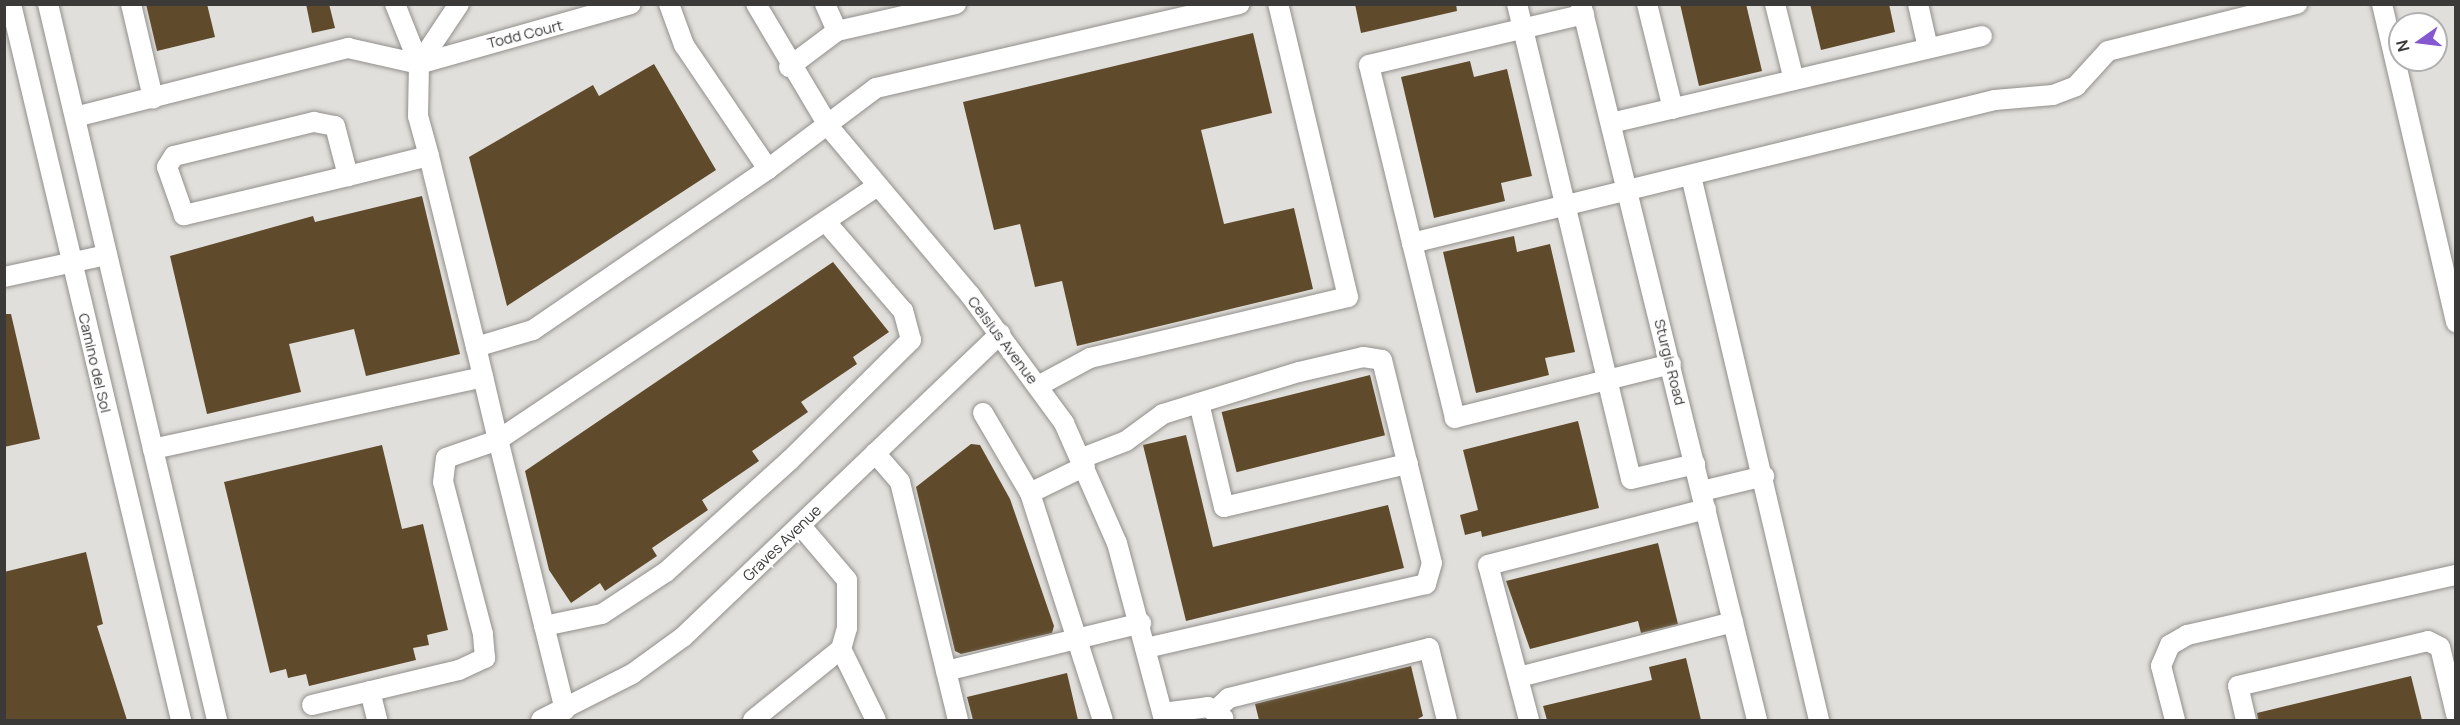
<!DOCTYPE html>
<style>
body{margin:0}
#map{position:relative;width:2460px;height:725px;overflow:hidden;background:#e1dfdb;font-family:Manrope,sans-serif}
div>[style]{position:absolute}
.building>*{inset:0;background:#5f4b2b;transform-origin:0 0}
.roads{filter:drop-shadow(0 0 2px #918f8c) drop-shadow(0 0 2px #918f8c)}
.minor>*{height:20px;margin:-10px;padding:0 10px;transform-origin:10px;border-radius:10px;background:#fff}
span{translate:-50% -50%;white-space:nowrap;text-align:center;line-height:1.15;-webkit-text-stroke:6px #fff;paint-order:stroke}
.street-label{font-size:15px;color:#3b3a39}
.frame{position:absolute;inset:0;border:6px solid #3b3a39;pointer-events:none}
.north{position:absolute;left:2388px;top:12px;width:60px;height:60px;box-sizing:border-box;background:#fff;border:2px solid #b1b0b0;border-radius:50%;rotate:256deg;font-size:16px;font-weight:700;line-height:24px;text-align:center;color:#3b3a39}
.north::after{content:'';display:block;margin:auto;width:21px;height:27px;background:#8557d0;clip-path:polygon(50% 0,100% 100%,50% 72%,0 100%)}
</style>
<div id="map">
<div class="building">
<div style="clip-path:polygon(146px 4px,207px 4px,215px 37px,157px 51px)"></div>
<div style="clip-path:polygon(306px 4px,329px 4px,335px 28px,312px 33px)"></div>
<div style="clip-path:polygon(1355px 4px,1456px 4px,1457px 11px,1361px 33px)"></div>
<div style="clip-path:polygon(1680px 4px,1746px 4px,1762px 71px,1699px 86px)"></div>
<div style="clip-path:polygon(1810px 4px,1889px 4px,1895px 32px,1821px 50px)"></div>
<div style="clip-path:polygon(1253px 33px,1272px 113px,1201px 130px,1224px 224px,1294px 208px,1313px 289px,1077px 346px,1062px 281px,1035px 287px,1020px 224px,994px 230px,963px 102px)"></div>
<div style="clip-path:polygon(1470px 61px,1474px 77px,1507px 69px,1532px 176px,1501px 183px,1505px 201px,1434px 218px,1401px 77px)"></div>
<div style="clip-path:polygon(654px 64px,716px 170px,507px 306px,469px 157px,593px 85px,599px 96px)"></div>
<div style="clip-path:polygon(422px 196px,460px 354px,366px 376px,354px 329px,289px 344px,301px 392px,207px 414px,170px 256px,313px 216px,315px 222px)"></div>
<div style="clip-path:polygon(1514px 236px,1517px 252px,1550px 244px,1575px 352px,1545px 358px,1549px 375px,1476px 393px,1443px 252px)"></div>
<div style="clip-path:polygon(833px 262px,889px 332px,853px 357px,857px 364px,801px 402px,808px 412px,752px 451px,759px 461px,702px 500px,708px 510px,652px 548px,657px 556px,605px 591px,600px 583px,571px 603px,549px 570px,525px 471px)"></div>
<div style="clip-path:polygon(4px 314px,11px 314px,40px 439px,4px 447px)"></div>
<div style="left:1370px;top:375px;width:62px;height:153px;rotate:76deg"></div>
<div style="clip-path:polygon(1578px 421px,1599px 508px,1482px 537px,1481px 531px,1465px 535px,1460px 515px,1478px 510px,1463px 450px)"></div>
<div style="clip-path:polygon(1186px 435px,1213px 547px,1388px 505px,1404px 568px,1186px 621px,1143px 445px)"></div>
<div style="clip-path:polygon(971px 444px,980px 445px,1010px 499px,1054px 626px,1052px 633px,961px 654px,955px 651px,916px 487px)"></div>
<div style="clip-path:polygon(382px 445px,402px 529px,423px 524px,448px 630px,427px 635px,429px 645px,413px 648px,416px 660px,309px 686px,306px 674px,288px 678px,286px 669px,270px 673px,224px 482px)"></div>
<div style="clip-path:polygon(1658px 543px,1678px 624px,1641px 633px,1638px 621px,1530px 649px,1506px 581px)"></div>
<div style="clip-path:polygon(86px 552px,103px 624px,97px 626px,127px 720px,4px 720px,4px 572px)"></div>
<div style="clip-path:polygon(1686px 658px,1701px 720px,1547px 720px,1543px 706px,1652px 680px,1649px 667px)"></div>
<div style="clip-path:polygon(1411px 666px,1423px 716px,1416px 720px,1259px 720px,1255px 704px)"></div>
<div style="clip-path:polygon(1067px 673px,1078px 720px,973px 720px,967px 697px)"></div>
<div style="clip-path:polygon(2411px 676px,2422px 720px,2258px 720px,2257px 713px)"></div>
</div>
<div class="roads">
<div class="minor">
<div style="left:11px;top:4px;width:736px;rotate:76.64deg"></div>
<div style="left:48px;top:4px;width:736px;rotate:76.72deg"></div>
<div style="left:131px;top:4px;width:97px;rotate:76.8deg"></div>
<div style="left:395px;top:4px;width:65px;rotate:68.2deg"></div>
<div style="left:419px;top:64px;width:52px;rotate:91.1deg"></div>
<div style="left:418px;top:116px;width:41px;rotate:74.6deg"></div>
<div style="left:669px;top:4px;width:44px;rotate:69.9deg"></div>
<div style="left:684px;top:45px;width:150px;rotate:55.9deg"></div>
<div style="left:768px;top:169px;width:135px;rotate:-36.9deg"></div>
<div style="left:876px;top:88px;width:373px;rotate:-13deg"></div>
<div style="left:756px;top:4px;width:143px;rotate:59.3deg"></div>
<div style="left:829px;top:127px;width:219px;rotate:50deg"></div>
<div style="left:970px;top:295px;width:159px;rotate:53.7deg"></div>
<div style="left:1064px;top:423px;width:131px;rotate:66.2deg"></div>
<div style="left:1117px;top:543px;width:183px;rotate:75.1deg"></div>
<div style="left:1517px;top:4px;width:488px;rotate:76.5deg"></div>
<div style="left:1631px;top:479px;width:66px;rotate:-13.2deg"></div>
<div style="left:1581px;top:4px;width:737px;rotate:76.19deg"></div>
<div style="left:1647px;top:4px;width:108px;rotate:76.1deg"></div>
<div style="left:1775px;top:4px;width:78px;rotate:76deg"></div>
<div style="left:1918px;top:4px;width:45px;rotate:77.2deg"></div>
<div style="left:2382px;top:4px;width:327px;rotate:76.9deg"></div>
<div style="left:837px;top:31px;width:122px;rotate:-12.8deg"></div>
<div style="left:419px;top:64px;width:220px;rotate:-15.8deg"></div>
<div style="left:419px;top:64px;width:72px;rotate:-56.3deg"></div>
<div style="left:789px;top:67px;width:60px;rotate:-36.9deg"></div>
<div style="left:837px;top:31px;width:30px;rotate:-114deg"></div>
<div style="left:75px;top:117px;width:282px;rotate:-14.2deg"></div>
<div style="left:348px;top:48px;width:73px;rotate:12.7deg"></div>
<div style="left:1611px;top:123px;width:381px;rotate:-13.2deg"></div>
<div style="left:348px;top:176px;width:169px;rotate:166.6deg"></div>
<div style="left:184px;top:215px;width:51px;rotate:-109.5deg"></div>
<div style="left:167px;top:167px;width:13px;rotate:-58deg"></div>
<div style="left:174px;top:156px;width:144px;rotate:-13.7deg"></div>
<div style="left:314px;top:122px;width:21px;rotate:11deg"></div>
<div style="left:335px;top:126px;width:52px;rotate:75.4deg"></div>
<div style="left:348px;top:176px;width:83px;rotate:-13.9deg"></div>
<div style="left:429px;top:156px;width:197px;rotate:76.2deg"></div>
<div style="left:1691px;top:176px;width:559px;rotate:76.76deg"></div>
<div style="left:1412px;top:243px;width:183px;rotate:-103.6deg"></div>
<div style="left:1369px;top:65px;width:221px;rotate:-13.3deg"></div>
<div style="left:4px;top:277px;width:105px;rotate:-12.1deg"></div>
<div style="left:1671px;top:364px;width:223px;rotate:166deg"></div>
<div style="left:1455px;top:418px;width:180px;rotate:-103.8deg"></div>
<div style="left:1412px;top:243px;width:600px;rotate:-13.78deg"></div>
<div style="left:1995px;top:100px;width:58px;rotate:-4.9deg"></div>
<div style="left:2053px;top:95px;width:25px;rotate:-21deg"></div>
<div style="left:2076px;top:86px;width:47px;rotate:-47.6deg"></div>
<div style="left:2108px;top:51px;width:195px;rotate:-14deg"></div>
<div style="left:1038px;top:386px;width:59px;rotate:-28.3deg"></div>
<div style="left:1090px;top:358px;width:265px;rotate:-13.3deg"></div>
<div style="left:1348px;top:297px;width:301px;rotate:-103.4deg"></div>
<div style="left:1199px;top:403px;width:107px;rotate:76.5deg"></div>
<div style="left:1224px;top:507px;width:189px;rotate:-13.2deg"></div>
<div style="left:983px;top:413px;width:93px;rotate:59.6deg"></div>
<div style="left:1030px;top:493px;width:238px;rotate:72.2deg"></div>
<div style="left:153px;top:449px;width:338px;rotate:-12.3deg"></div>
<div style="left:875px;top:453px;width:38px;rotate:49deg"></div>
<div style="left:900px;top:482px;width:245px;rotate:76.3deg"></div>
<div style="left:1082px;top:458px;width:47px;rotate:-21.1deg"></div>
<div style="left:1126px;top:441px;width:46px;rotate:-36.1deg"></div>
<div style="left:1163px;top:414px;width:142px;rotate:-17.2deg"></div>
<div style="left:1299px;top:372px;width:66px;rotate:-13.2deg"></div>
<div style="left:1363px;top:357px;width:19px;rotate:9deg"></div>
<div style="left:1382px;top:360px;width:209px;rotate:76.2deg"></div>
<div style="left:1432px;top:563px;width:22px;rotate:106deg"></div>
<div style="left:1426px;top:584px;width:286px;rotate:167.1deg"></div>
<div style="left:1702px;top:491px;width:64px;rotate:-13.6deg"></div>
<div style="left:1030px;top:493px;width:61px;rotate:-26.1deg"></div>
<div style="left:544px;top:626px;width:59px;rotate:-11.7deg"></div>
<div style="left:602px;top:614px;width:77px;rotate:-33.3deg"></div>
<div style="left:666px;top:572px;width:166px;rotate:-42.1deg"></div>
<div style="left:789px;top:461px;width:172px;rotate:-44.8deg"></div>
<div style="left:911px;top:340px;width:30px;rotate:-105deg"></div>
<div style="left:903px;top:311px;width:118px;rotate:-130.9deg"></div>
<div style="left:841px;top:649px;width:79px;rotate:63.8deg"></div>
<div style="left:946px;top:671px;width:201px;rotate:-13.8deg"></div>
<div style="left:1519px;top:677px;width:221px;rotate:-14.4deg"></div>
<div style="left:370px;top:691px;width:30px;rotate:76deg"></div>
<div style="left:312px;top:705px;width:151px;rotate:-13.4deg"></div>
<div style="left:459px;top:670px;width:29px;rotate:-25deg"></div>
<div style="left:485px;top:658px;width:24px;rotate:-95deg"></div>
<div style="left:483px;top:634px;width:157px;rotate:-104.7deg"></div>
<div style="left:443px;top:482px;width:24px;rotate:-83deg"></div>
<div style="left:446px;top:458px;width:55px;rotate:-19.1deg"></div>
<div style="left:498px;top:440px;width:96px;rotate:-103.3deg"></div>
<div style="left:476px;top:347px;width:59px;rotate:-16.6deg"></div>
<div style="left:533px;top:330px;width:285px;rotate:-34.4deg"></div>
<div style="left:1217px;top:709px;width:16px;rotate:-43deg"></div>
<div style="left:1229px;top:698px;width:206px;rotate:-14deg"></div>
<div style="left:1429px;top:648px;width:74px;rotate:76deg"></div>
<div style="left:565px;top:710px;width:278px;rotate:-103.9deg"></div>
<div style="left:498px;top:440px;width:455px;rotate:-33.8deg"></div>
<div style="left:1163px;top:713px;width:45px;rotate:-7.6deg"></div>
<div style="left:1208px;top:707px;width:19px;rotate:36deg"></div>
<div style="left:541px;top:720px;width:102px;rotate:-26.8deg"></div>
<div style="left:632px;top:674px;width:63px;rotate:-36deg"></div>
<div style="left:683px;top:637px;width:439px;rotate:-43.7deg"></div>
<div style="left:753px;top:720px;width:113px;rotate:-38.9deg"></div>
<div style="left:841px;top:649px;width:22px;rotate:-74deg"></div>
<div style="left:847px;top:628px;width:48px;rotate:-90deg"></div>
<div style="left:847px;top:580px;width:71px;rotate:-130.4deg"></div>
<div style="left:1529px;top:720px;width:160px;rotate:-104.8deg"></div>
<div style="left:1488px;top:565px;width:225px;rotate:-14.4deg"></div>
<div style="left:2175px;top:720px;width:56px;rotate:-104.5deg"></div>
<div style="left:2161px;top:666px;width:23px;rotate:-67deg"></div>
<div style="left:2170px;top:645px;width:20px;rotate:-30deg"></div>
<div style="left:2187px;top:635px;width:276px;rotate:-12.6deg"></div>
<div style="left:2246px;top:720px;width:35px;rotate:-103deg"></div>
<div style="left:2238px;top:686px;width:195px;rotate:-13.3deg"></div>
<div style="left:2428px;top:641px;width:13px;rotate:27deg"></div>
<div style="left:2440px;top:647px;width:69px;rotate:76.6deg"></div>
</div>
</div>
<div class="street-label">
<span style="left:525px;top:34px;rotate:-14deg">Todd Court</span>
<span style="left:1003px;top:340px;rotate:53deg">Celsius Avenue</span>
<span style="left:1670px;top:362px;rotate:76deg">Sturgis Road</span>
<span style="left:95px;top:363px;rotate:77deg">Camino del Sol</span>
<span style="left:782px;top:543px;rotate:-44deg">Graves Avenue</span>
</div>
<div class="frame"></div>
<div class="north">N</div>
</div>
